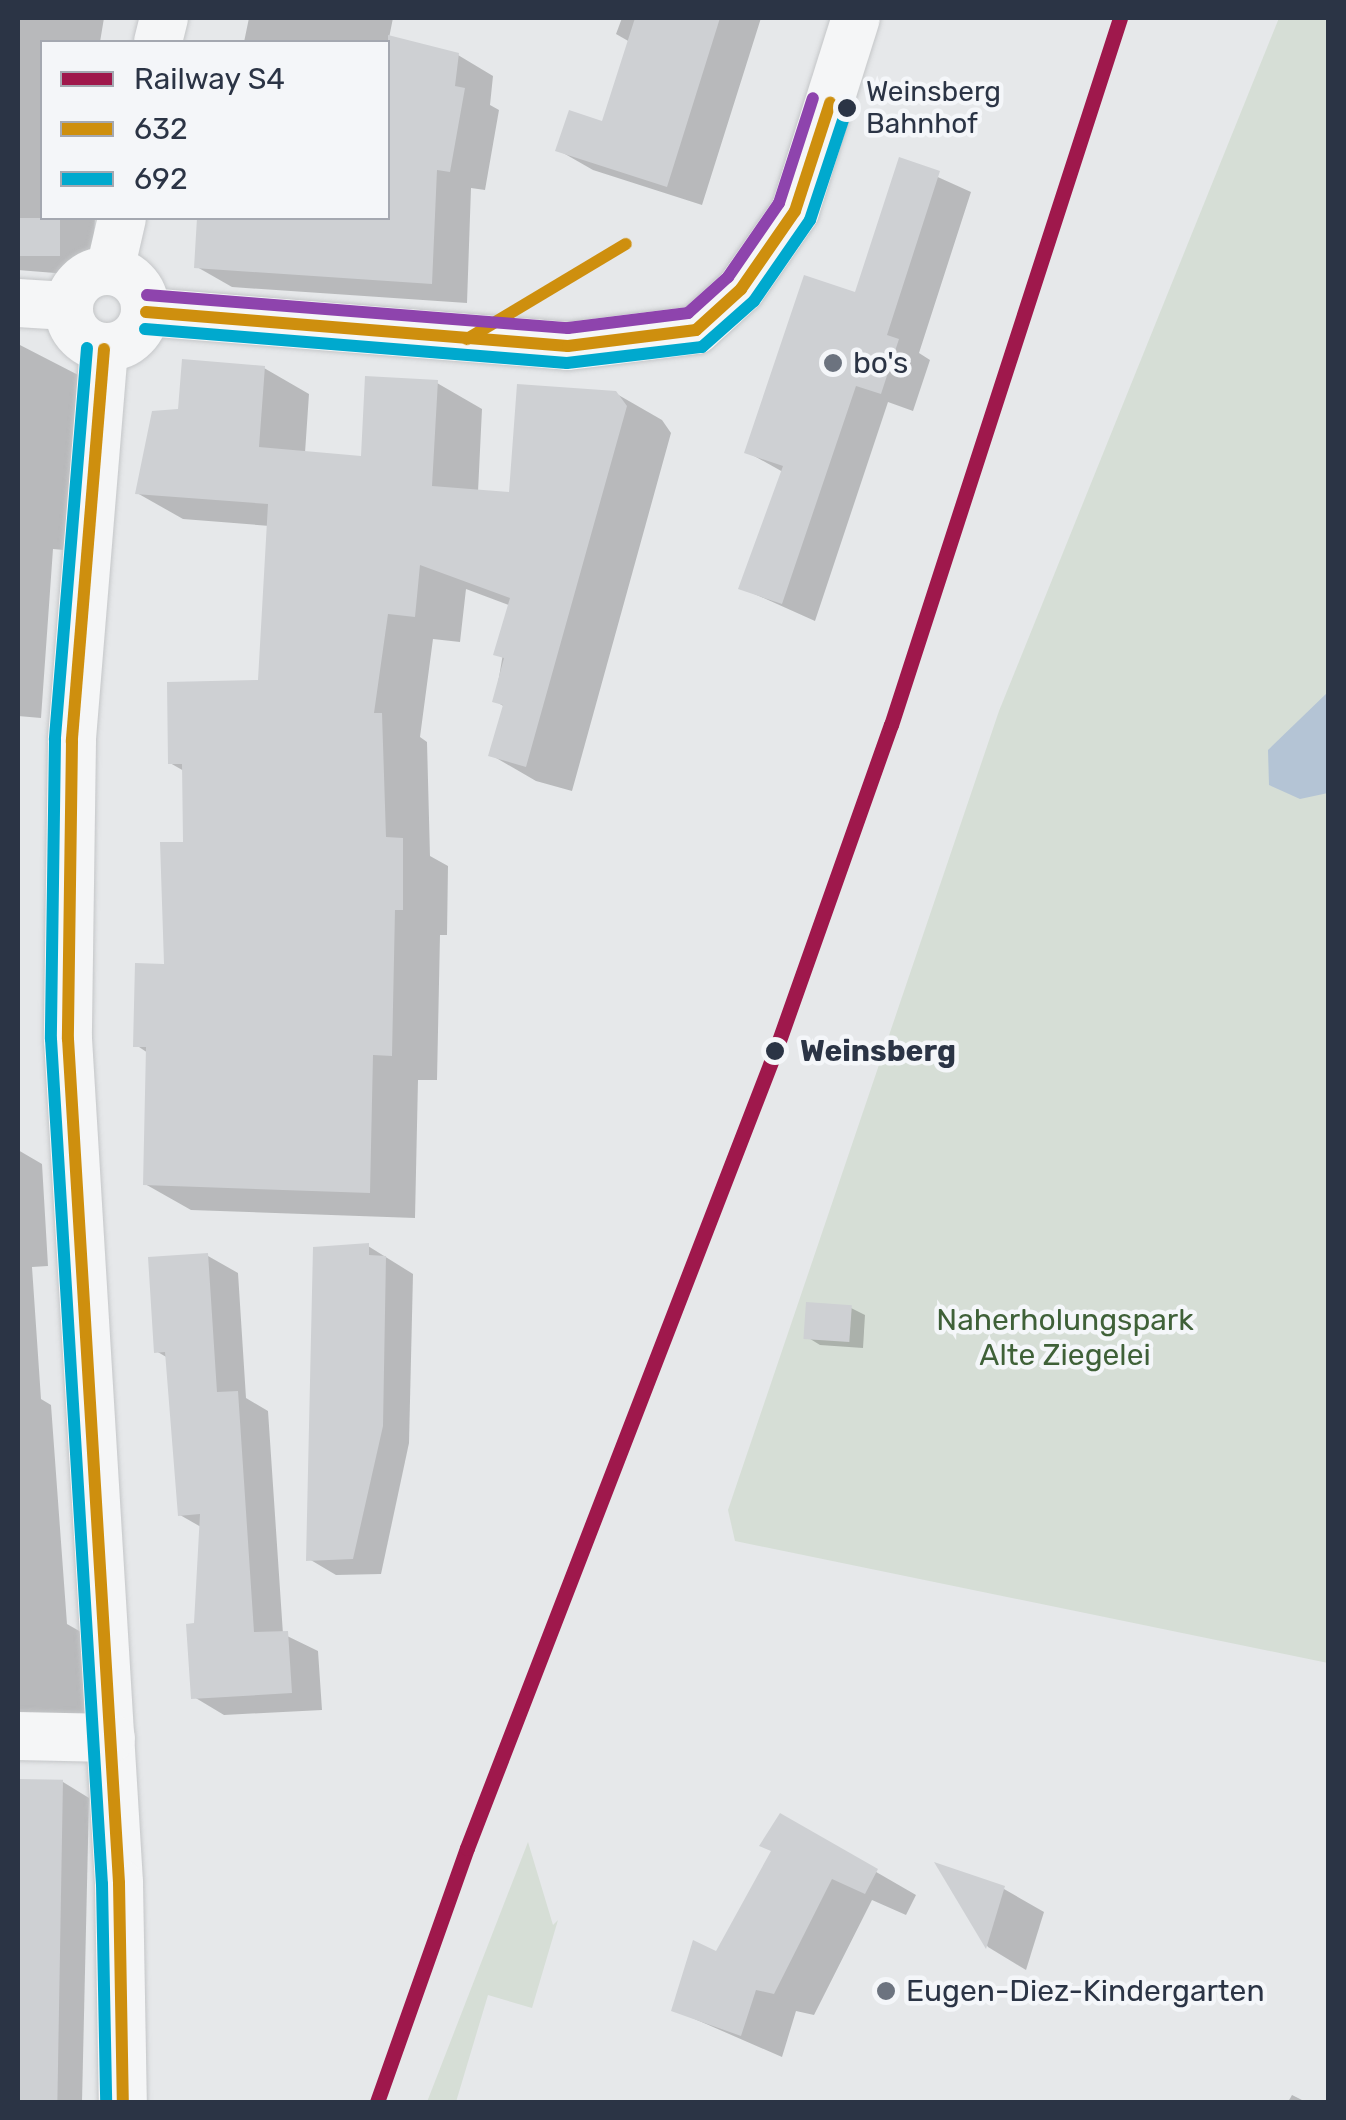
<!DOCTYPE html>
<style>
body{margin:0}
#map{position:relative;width:1346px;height:2120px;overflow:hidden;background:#e6e8ea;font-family:Rubik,sans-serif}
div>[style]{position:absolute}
.green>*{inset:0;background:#d6ded6}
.water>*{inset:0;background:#b4c4d5}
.shadow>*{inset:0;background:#0003}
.building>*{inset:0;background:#ced0d3;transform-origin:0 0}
.roads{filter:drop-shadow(0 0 2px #c4c6c8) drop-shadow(0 0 2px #c4c6c8)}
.minor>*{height:48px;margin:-24px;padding:0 24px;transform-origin:24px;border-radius:24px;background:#f5f6f7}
.minor>.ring{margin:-24px;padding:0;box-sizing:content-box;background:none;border:48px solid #f5f6f7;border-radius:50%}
.bus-1>*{height:12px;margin:-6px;padding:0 6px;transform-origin:6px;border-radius:6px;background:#ce8f0e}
.bus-2>*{height:12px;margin:-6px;padding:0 6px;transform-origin:6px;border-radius:6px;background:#00a9ce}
.bus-3>*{height:12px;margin:-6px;padding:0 6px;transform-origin:6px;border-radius:6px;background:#8e44ad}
.rail-1>*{height:15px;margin:-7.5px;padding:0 7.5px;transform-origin:7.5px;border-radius:7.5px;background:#9f184c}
.dots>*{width:28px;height:28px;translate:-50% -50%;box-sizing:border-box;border:5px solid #f4f6f9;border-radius:50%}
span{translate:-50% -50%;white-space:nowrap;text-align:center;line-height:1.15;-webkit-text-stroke:9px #f4f6f9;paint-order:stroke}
.bus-label{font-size:28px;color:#2b3445}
.left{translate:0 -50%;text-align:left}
.poi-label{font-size:30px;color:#2b3445}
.stop-label{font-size:30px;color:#2b3445;font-weight:700}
.park-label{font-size:30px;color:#3f6138}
.frame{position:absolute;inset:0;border:20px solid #2b3445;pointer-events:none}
.legend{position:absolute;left:40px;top:40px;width:350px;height:180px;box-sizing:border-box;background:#f4f6f9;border:2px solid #a4a8b1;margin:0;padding:12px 18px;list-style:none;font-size:30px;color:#2b3445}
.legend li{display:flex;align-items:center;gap:20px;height:50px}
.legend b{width:50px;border:2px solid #a4a8b1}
</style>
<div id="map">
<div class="green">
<div style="clip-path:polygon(1279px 18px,1328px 18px,1328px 1663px,735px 1541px,728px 1510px,999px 711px)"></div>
<div style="clip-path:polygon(528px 1842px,553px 1925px,558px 1920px,532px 2008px,488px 1995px,456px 2102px,427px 2102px)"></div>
</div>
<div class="water">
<div style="clip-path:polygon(1328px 692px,1328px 793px,1300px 799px,1269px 785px,1268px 750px)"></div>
</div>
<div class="shadow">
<div style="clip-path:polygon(18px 18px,104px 18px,100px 42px,42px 42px,42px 218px,95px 218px,92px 276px,18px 270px)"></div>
<div style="clip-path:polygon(249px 18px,393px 18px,389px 38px,458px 55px,493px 76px,490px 105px,499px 110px,485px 190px,471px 188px,467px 303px,232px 287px,197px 267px,200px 218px,388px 218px,388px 42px,244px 42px)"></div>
<div style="clip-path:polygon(622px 18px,761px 18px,702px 205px,593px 170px,558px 150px,604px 124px,630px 42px,616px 34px)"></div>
<div style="clip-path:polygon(900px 160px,971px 192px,919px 353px,930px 360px,913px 411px,888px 402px,815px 621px,741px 588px,783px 472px,747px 452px,857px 295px)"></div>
<div style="clip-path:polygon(18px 344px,84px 378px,64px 550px,53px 549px,41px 718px,18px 716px)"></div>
<div style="clip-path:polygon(264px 368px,309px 394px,305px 453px,363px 458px,437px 383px,482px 409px,478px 492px,512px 494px,615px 393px,662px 420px,671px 433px,572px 791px,536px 781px,491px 755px,505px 707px,495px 701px,511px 606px,466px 589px,460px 642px,433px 639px,420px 737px,427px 742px,430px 856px,448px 866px,447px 935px,440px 935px,437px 1080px,418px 1080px,415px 1218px,191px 1210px,145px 1184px,148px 1053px,136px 1045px,166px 966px,185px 844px,184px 771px,170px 763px,260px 682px,270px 526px,183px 519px,137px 493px,180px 412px)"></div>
<div style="clip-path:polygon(18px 1150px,42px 1164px,48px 1266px,32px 1267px,41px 1399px,51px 1405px,67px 1624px,81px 1632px,97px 1716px,18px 1717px)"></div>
<div style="clip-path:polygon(368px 1246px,413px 1274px,409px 1443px,381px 1574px,336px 1575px,309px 1559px)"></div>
<div style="clip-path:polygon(208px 1256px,238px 1273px,246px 1398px,268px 1411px,283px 1634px,318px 1651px,322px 1710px,224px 1715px,194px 1697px,201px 1527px,180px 1515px,168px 1358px,156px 1351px)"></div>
<div style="clip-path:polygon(851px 1308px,865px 1315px,863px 1348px,820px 1345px,807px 1337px)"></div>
<div style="clip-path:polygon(18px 1782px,63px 1782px,89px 1798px,82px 2102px,18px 2102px)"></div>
<div style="clip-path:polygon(781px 1817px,916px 1895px,906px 1915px,872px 1900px,814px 2015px,796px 2011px,782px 2057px,674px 2010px,717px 1954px,774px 1852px)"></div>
<div style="clip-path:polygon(939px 1867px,1004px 1889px,1044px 1912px,1026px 1970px,988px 1947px)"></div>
<div style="clip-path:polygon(1292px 2095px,1306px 2102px,1288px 2102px)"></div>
</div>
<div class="building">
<div style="clip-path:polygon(635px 18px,720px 18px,667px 187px,555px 151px,569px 110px,602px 121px)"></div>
<div style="clip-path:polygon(388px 35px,459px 53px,455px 86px,465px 88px,450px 172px,437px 170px,432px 284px,194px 268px,197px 218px,388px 218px)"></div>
<div style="clip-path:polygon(899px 157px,940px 171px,887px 335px,899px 339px,881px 394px,856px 386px,782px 604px,738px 589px,783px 466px,744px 453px,804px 275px,855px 292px)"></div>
<div style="left:18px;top:218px;width:42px;height:38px"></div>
<div style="clip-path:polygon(182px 359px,265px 366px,259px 447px,361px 456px,365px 376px,438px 380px,432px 486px,509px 492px,517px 384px,616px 391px,627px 406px,526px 767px,488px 756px,503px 705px,492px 702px,504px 658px,493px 655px,510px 598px,420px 565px,415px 617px,388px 614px,374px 713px,382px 713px,386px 837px,403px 838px,403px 910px,395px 910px,392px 1056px,373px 1055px,370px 1193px,143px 1185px,146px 1047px,133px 1047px,135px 963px,164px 964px,160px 842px,183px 842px,182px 764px,168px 764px,167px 682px,258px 680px,268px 504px,135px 494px,152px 411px,178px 409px)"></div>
<div style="clip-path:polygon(369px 1243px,369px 1255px,386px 1256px,383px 1426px,353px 1559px,306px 1561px,313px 1247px)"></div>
<div style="clip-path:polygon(208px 1253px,217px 1392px,238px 1391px,254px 1632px,288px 1631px,292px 1693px,191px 1699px,186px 1624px,194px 1623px,200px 1514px,178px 1516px,165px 1352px,154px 1353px,148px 1257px)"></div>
<div style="left:806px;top:1302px;width:46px;height:37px;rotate:4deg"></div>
<div style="left:18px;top:1779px;width:45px;height:323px;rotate:1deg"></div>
<div style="clip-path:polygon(780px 1813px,878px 1869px,865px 1894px,832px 1879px,774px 1994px,756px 1990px,741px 2036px,671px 2011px,693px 1940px,716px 1951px,771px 1851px,759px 1846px)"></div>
<div style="clip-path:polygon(934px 1862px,1005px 1886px,986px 1949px)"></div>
</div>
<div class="roads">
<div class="minor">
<div style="left:158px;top:42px;width:25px;rotate:-76deg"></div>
<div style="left:110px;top:270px;width:53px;rotate:-77deg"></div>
<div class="ring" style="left:69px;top:271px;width:28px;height:28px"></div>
<div style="left:18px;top:303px;width:49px;rotate:3.5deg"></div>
<div style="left:146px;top:312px;width:423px;rotate:4.6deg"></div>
<div style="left:568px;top:346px;width:129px;rotate:-7.1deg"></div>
<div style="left:696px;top:330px;width:61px;rotate:-42.3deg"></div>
<div style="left:741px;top:289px;width:95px;rotate:-55.3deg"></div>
<div style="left:795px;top:211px;width:202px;rotate:-72.5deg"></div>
<div style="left:104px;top:349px;width:393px;rotate:94.7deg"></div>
<div style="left:72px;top:741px;width:298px;rotate:90.8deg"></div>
<div style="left:68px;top:1039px;width:846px;rotate:86.54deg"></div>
<div style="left:119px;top:1883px;width:219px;rotate:89deg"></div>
<div style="left:18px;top:1736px;width:93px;rotate:1.2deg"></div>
</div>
</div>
<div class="bus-1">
<div style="left:146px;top:312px;width:423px;rotate:4.6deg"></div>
<div style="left:568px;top:346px;width:129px;rotate:-7.1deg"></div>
<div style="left:696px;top:330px;width:61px;rotate:-42.3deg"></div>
<div style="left:741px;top:289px;width:95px;rotate:-55.3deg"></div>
<div style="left:795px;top:211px;width:114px;rotate:-72deg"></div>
<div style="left:467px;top:339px;width:185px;rotate:-30.9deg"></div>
<div style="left:104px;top:349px;width:393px;rotate:94.7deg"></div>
<div style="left:72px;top:741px;width:298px;rotate:90.8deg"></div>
<div style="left:68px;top:1039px;width:846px;rotate:86.54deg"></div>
<div style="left:119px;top:1883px;width:219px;rotate:89deg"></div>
</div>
<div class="bus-2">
<div style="left:145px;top:329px;width:423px;rotate:4.6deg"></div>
<div style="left:567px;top:363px;width:136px;rotate:-6.8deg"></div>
<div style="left:702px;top:347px;width:69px;rotate:-41.5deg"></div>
<div style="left:754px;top:301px;width:98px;rotate:-55.3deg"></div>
<div style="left:810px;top:220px;width:118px;rotate:-71.7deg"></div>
<div style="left:87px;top:348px;width:393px;rotate:94.7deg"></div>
<div style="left:55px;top:740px;width:299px;rotate:90.8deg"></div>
<div style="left:51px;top:1039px;width:847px;rotate:86.55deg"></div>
<div style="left:102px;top:1884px;width:218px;rotate:88.9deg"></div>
</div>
<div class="bus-3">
<div style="left:147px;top:295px;width:422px;rotate:4.5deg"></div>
<div style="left:568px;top:328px;width:121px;rotate:-7.1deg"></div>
<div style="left:688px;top:313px;width:54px;rotate:-42deg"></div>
<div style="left:728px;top:277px;width:90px;rotate:-55.4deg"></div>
<div style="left:779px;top:203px;width:110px;rotate:-72.1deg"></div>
</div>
<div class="rail-1">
<div style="left:377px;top:2102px;width:269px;rotate:-70.5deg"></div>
<div style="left:467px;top:1848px;width:857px;rotate:-68.86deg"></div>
<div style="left:776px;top:1049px;width:344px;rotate:-70.5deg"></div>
<div style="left:891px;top:725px;width:743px;rotate:-72.05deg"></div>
</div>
<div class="dots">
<div style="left:847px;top:108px;background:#2b3445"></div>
<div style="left:833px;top:363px;background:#6c737f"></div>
<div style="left:775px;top:1051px;background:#2b3445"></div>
<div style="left:886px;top:1991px;background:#6c737f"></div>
</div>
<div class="bus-label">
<span class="left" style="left:866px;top:108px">Weinsberg<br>Bahnhof</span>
</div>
<div class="poi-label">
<span class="left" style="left:853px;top:363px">bo's</span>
<span class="left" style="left:906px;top:1991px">Eugen-Diez-Kindergarten</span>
</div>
<div class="stop-label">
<span class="left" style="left:800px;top:1051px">Weinsberg</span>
</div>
<div class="park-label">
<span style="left:1065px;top:1337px">Naherholungspark<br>Alte Ziegelei</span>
</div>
<div class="frame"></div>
<ul class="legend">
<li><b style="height:12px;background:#9f184c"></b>Railway S4</li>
<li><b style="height:12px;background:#ce8f0e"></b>632</li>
<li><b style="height:12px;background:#00a9ce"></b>692</li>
</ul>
</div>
